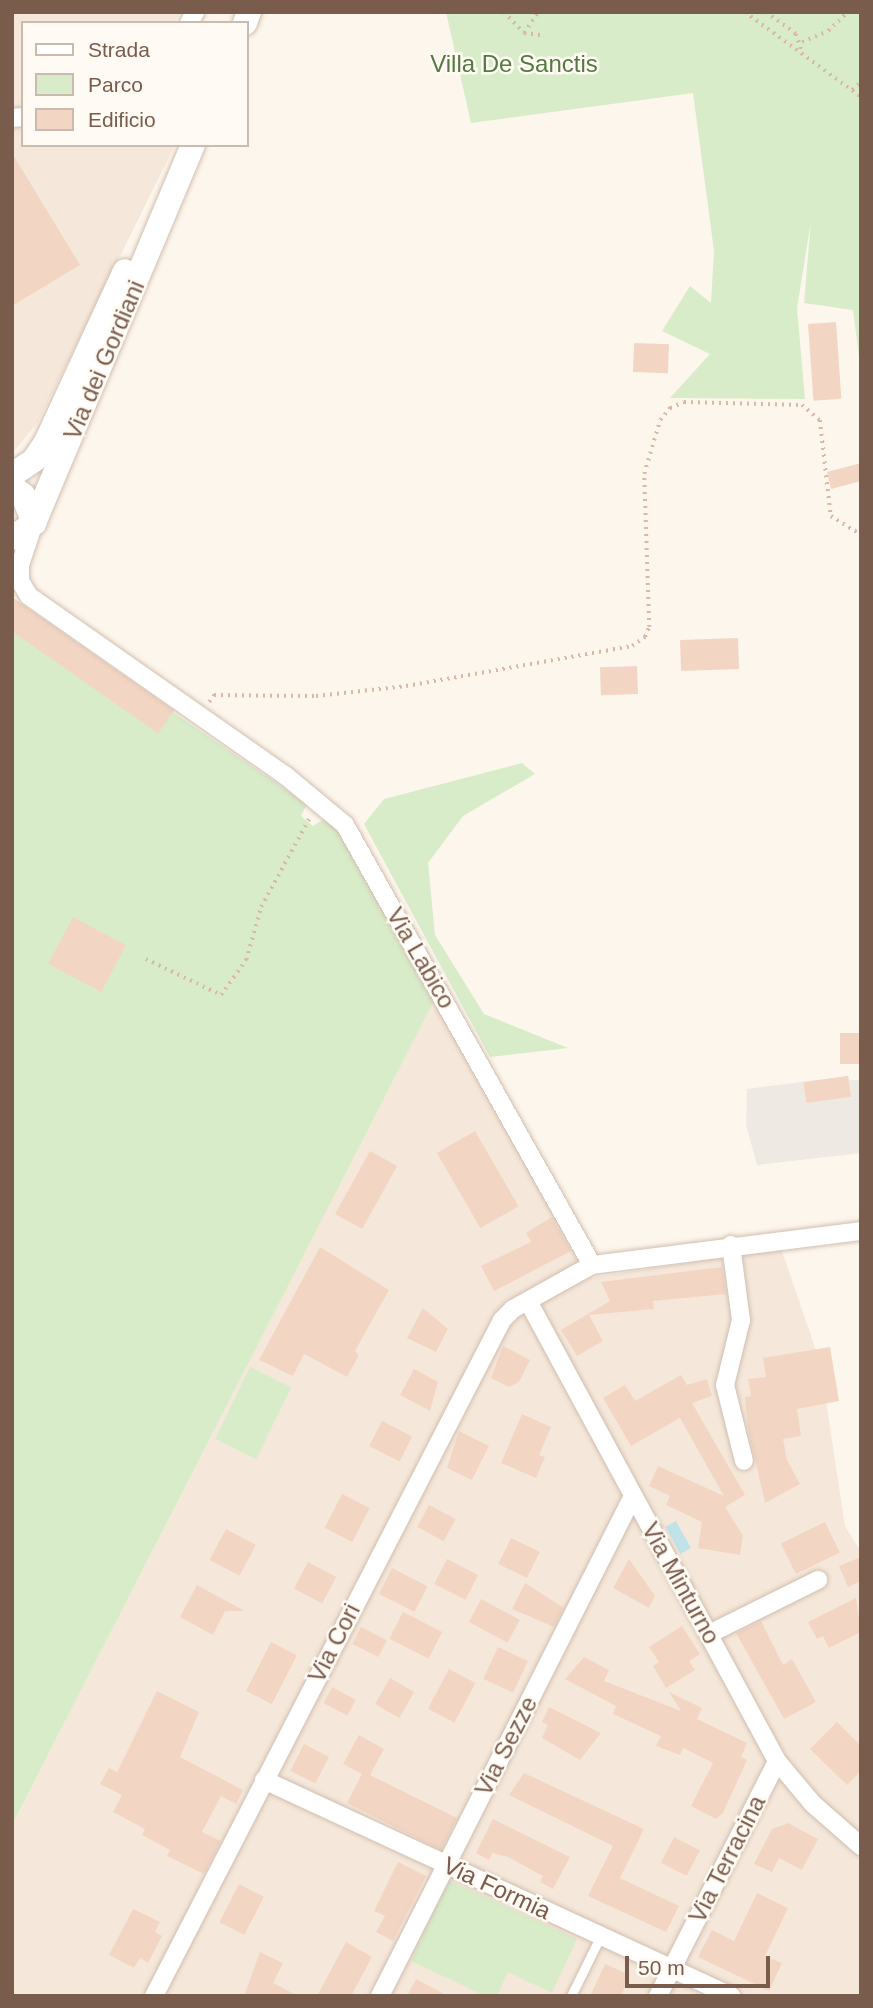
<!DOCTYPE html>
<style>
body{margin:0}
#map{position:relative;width:873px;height:2008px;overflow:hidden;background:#fdf6ec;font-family:Helvetica,sans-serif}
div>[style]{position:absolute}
.residential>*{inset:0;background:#f5e8da}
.industrial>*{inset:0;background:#efe9e4}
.green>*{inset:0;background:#d8ecc9;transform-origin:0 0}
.water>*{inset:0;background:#bfe3e8;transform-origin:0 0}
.building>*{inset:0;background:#f3d5c3;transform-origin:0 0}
.path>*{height:3.5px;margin-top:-1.75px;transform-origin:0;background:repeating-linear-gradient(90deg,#d9b8a5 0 2px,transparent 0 7px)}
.roads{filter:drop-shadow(0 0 2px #d1beb0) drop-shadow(0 0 2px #d1beb0)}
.lane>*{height:9px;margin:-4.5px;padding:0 4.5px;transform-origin:4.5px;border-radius:4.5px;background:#fff}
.street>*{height:18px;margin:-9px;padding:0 9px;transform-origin:9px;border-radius:9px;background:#fff}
.secondary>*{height:24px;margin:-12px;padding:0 12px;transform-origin:12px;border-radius:12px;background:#fff}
span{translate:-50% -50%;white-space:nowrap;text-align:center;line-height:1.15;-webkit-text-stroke:5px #fffaf3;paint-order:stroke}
.park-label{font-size:24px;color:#537a41}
.street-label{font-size:24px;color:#7a5c4d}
.frame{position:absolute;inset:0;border:14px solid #7a5c4d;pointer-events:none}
.legend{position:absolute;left:21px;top:21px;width:228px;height:126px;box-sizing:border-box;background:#fffaf3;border:2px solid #cabbb1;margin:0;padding:9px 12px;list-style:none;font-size:21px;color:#7a5c4d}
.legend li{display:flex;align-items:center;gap:14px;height:35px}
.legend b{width:35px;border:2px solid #cabbb1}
.scale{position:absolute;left:625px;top:1956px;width:145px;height:32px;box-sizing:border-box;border:4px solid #7a5c4d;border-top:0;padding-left:9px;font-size:21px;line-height:24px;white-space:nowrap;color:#7a5c4d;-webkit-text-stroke:5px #fffaf3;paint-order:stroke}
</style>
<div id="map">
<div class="residential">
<div style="clip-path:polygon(12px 12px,180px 12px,174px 23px,23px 23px,23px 145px,175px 145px,38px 422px,12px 454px)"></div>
<div style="clip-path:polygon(435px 999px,590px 1278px,781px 1248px,820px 1362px,845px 1526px,861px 1552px,861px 1996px,12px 1996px,12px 1825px)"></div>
</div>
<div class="industrial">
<div style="clip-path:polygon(848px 1076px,849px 1080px,861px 1080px,861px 1153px,757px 1165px,746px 1125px,747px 1089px)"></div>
</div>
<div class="green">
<div style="clip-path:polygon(446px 12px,861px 12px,861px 372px,853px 310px,804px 303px,811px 221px,797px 308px,805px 399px,670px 398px,710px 354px,662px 331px,690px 286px,711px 303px,714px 251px,693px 93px,471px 123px)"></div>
<div style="clip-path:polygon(12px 602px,307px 804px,301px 816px,313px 826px,324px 819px,344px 836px,435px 999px,12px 1825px)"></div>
<div style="clip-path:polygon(522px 763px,535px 774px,463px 816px,428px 863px,435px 935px,484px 1014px,568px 1048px,490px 1057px,364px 824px,384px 799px)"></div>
<div style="left:250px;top:1367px;width:46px;height:80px;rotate:26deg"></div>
<div style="clip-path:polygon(448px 1880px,577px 1939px,552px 1993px,508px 1972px,497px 1996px,485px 1996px,411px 1961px)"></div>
</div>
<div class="water">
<div style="left:676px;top:1521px;width:31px;height:12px;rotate:61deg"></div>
</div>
<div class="building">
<div style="clip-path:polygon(12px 153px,80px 265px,12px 306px)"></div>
<div style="left:836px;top:322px;width:77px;height:28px;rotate:86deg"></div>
<div style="left:634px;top:343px;width:35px;height:29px;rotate:2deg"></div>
<div style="clip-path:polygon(861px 463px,861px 481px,831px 489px,827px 472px)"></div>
<div style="left:12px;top:597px;width:198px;height:28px;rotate:35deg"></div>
<div style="left:738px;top:638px;width:31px;height:58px;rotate:88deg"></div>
<div style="left:637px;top:666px;width:28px;height:37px;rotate:88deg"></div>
<div style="left:73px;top:917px;width:60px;height:53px;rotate:28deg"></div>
<div style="left:840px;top:1033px;width:21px;height:31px"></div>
<div style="left:848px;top:1076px;width:21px;height:45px;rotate:82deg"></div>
<div style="left:475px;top:1131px;width:87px;height:44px;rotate:60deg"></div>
<div style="left:370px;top:1151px;width:31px;height:72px;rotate:29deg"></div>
<div style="clip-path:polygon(552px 1217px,571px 1251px,494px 1291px,481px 1266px,531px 1242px,526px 1233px)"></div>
<div style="clip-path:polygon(320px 1247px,389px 1290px,355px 1351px,359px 1355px,347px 1377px,304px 1354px,293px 1376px,259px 1360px)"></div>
<div style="clip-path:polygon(722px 1267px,726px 1294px,653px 1301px,654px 1309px,589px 1315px,603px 1341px,577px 1356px,561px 1330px,610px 1301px,601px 1282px)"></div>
<div style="clip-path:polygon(423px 1308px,448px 1329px,436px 1352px,407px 1338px)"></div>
<div style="clip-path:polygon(503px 1346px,530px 1360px,519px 1382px,509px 1387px,491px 1378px)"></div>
<div style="clip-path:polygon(830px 1347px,839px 1401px,797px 1409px,801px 1436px,783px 1439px,787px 1460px,800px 1484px,765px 1503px,748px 1428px,745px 1397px,751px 1396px,748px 1379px,766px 1377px,763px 1358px)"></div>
<div style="clip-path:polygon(414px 1369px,438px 1382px,430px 1411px,400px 1395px)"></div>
<div style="clip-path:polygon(681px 1375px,687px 1385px,707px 1379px,712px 1396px,692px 1403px,745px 1495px,725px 1507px,743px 1536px,740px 1555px,698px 1548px,702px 1522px,666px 1505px,670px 1496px,649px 1486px,658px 1466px,724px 1496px,680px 1418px,631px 1446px,603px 1398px,625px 1385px,635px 1401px)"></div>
<div style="clip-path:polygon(522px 1414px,551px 1427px,539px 1455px,545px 1457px,536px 1478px,501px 1463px)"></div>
<div style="left:382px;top:1421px;width:34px;height:28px;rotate:27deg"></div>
<div style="clip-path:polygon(459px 1431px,489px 1446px,472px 1480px,447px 1468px)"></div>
<div style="left:342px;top:1494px;width:31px;height:38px;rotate:27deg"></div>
<div style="left:429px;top:1505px;width:30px;height:25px;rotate:28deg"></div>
<div style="left:825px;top:1522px;width:34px;height:49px;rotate:64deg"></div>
<div style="left:226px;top:1529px;width:34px;height:35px;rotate:28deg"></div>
<div style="left:511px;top:1538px;width:32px;height:29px;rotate:26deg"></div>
<div style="clip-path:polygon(861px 1557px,861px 1581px,848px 1587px,839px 1566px)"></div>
<div style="left:447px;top:1559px;width:35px;height:28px;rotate:27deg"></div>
<div style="clip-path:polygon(629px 1559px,655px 1596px,649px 1608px,613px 1588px)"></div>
<div style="left:308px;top:1562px;width:32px;height:30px;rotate:28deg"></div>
<div style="left:392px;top:1568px;width:40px;height:29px;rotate:27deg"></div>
<div style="clip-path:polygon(525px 1583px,564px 1608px,554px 1627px,512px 1609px)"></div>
<div style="clip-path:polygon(197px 1585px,219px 1597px,245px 1611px,225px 1611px,213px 1635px,180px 1617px)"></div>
<div style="clip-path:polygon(856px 1598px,861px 1632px,829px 1648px,823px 1636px,817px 1639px,808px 1622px)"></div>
<div style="left:481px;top:1599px;width:44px;height:26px;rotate:28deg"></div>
<div style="left:403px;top:1612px;width:44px;height:30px;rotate:27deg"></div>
<div style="clip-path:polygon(761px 1621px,783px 1665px,792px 1659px,816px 1702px,784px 1719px,736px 1633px)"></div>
<div style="clip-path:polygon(682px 1626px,700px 1654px,689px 1661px,695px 1670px,666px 1688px,653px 1666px,659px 1662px,649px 1647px)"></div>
<div style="left:361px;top:1627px;width:29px;height:19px;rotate:27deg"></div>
<div style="left:271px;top:1642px;width:29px;height:55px;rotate:27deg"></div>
<div style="left:498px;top:1647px;width:33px;height:35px;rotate:25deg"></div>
<div style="clip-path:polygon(584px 1657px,609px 1670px,604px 1681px,681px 1711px,669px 1692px,702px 1708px,697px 1719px,747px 1743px,741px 1757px,747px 1760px,723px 1813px,716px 1819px,691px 1806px,713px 1763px,683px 1748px,680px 1755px,656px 1746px,661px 1736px,613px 1714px,616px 1706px,565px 1679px)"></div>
<div style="left:449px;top:1669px;width:30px;height:45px;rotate:28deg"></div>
<div style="left:390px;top:1678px;width:28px;height:30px;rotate:30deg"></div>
<div style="left:332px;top:1687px;width:27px;height:18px;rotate:28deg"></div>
<div style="clip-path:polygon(157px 1691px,199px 1712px,180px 1757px,243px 1790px,236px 1804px,221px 1796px,202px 1832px,221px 1841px,204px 1874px,167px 1856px,170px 1850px,142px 1835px,145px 1829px,113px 1812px,122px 1795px,100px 1784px,109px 1768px,117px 1772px)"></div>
<div style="clip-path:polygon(549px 1707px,601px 1733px,580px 1760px,542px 1738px,548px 1725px,542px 1722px)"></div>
<div style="clip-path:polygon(837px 1722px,861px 1746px,861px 1771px,847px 1785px,810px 1749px)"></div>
<div style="clip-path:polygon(359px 1735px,384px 1749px,370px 1775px,457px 1818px,441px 1850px,347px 1803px,362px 1774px,343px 1764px)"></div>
<div style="left:304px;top:1744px;width:28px;height:30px;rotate:27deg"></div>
<div style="clip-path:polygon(524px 1773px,644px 1829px,620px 1878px,679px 1906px,666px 1932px,588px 1896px,613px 1846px,509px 1795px)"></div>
<div style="clip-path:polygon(493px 1819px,570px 1857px,553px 1889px,540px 1882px,543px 1876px,508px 1857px,492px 1853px,489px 1860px,476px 1853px)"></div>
<div style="clip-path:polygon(788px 1823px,818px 1839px,802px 1870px,779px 1858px,772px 1872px,754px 1864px,772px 1829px)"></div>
<div style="left:674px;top:1837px;width:29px;height:29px;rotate:27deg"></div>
<div style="clip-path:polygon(398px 1862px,426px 1876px,393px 1941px,376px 1932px,385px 1916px,374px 1911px)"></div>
<div style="left:239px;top:1884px;width:28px;height:43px;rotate:27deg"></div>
<div style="clip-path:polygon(757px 1893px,788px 1908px,765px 1956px,782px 1963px,769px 1991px,698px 1957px,712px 1930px,734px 1941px)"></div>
<div style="clip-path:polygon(133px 1909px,160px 1922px,155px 1932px,162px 1936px,148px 1963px,140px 1958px,134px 1968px,109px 1955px)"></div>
<div style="clip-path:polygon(346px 1942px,372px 1957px,351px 1996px,317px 1996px)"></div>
<div style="clip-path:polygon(260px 1952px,283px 1963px,273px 1983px,298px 1996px,244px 1996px)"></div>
<div style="clip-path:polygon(605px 1964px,630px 1975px,621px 1996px,590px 1996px)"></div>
<div style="clip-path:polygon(416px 1979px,448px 1996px,407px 1996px)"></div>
</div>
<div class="path">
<div style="left:504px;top:12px;width:29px;rotate:46deg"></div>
<div style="left:524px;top:33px;width:17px;rotate:7deg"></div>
<div style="left:745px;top:12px;width:144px;rotate:36.2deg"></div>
<div style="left:766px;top:12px;width:37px;rotate:36deg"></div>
<div style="left:796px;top:34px;width:21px;rotate:71deg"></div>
<div style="left:524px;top:33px;width:25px;rotate:-56deg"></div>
<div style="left:802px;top:42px;width:28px;rotate:-23deg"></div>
<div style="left:828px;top:31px;width:28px;rotate:-44deg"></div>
<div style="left:852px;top:90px;width:12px;rotate:-42deg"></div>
<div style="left:209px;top:702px;width:9px;rotate:-54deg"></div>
<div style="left:214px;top:695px;width:102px;rotate:0.6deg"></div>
<div style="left:316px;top:696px;width:91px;rotate:-6.3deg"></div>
<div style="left:406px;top:686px;width:230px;rotate:-10deg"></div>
<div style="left:632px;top:646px;width:16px;rotate:-35deg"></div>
<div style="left:645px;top:637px;width:11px;rotate:-68deg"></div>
<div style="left:649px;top:627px;width:153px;rotate:-91.9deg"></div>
<div style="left:644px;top:474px;width:56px;rotate:-73.5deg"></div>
<div style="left:660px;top:420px;width:16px;rotate:-50deg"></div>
<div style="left:670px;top:408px;width:15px;rotate:-23deg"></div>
<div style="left:684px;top:402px;width:118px;rotate:1.5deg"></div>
<div style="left:802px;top:405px;width:23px;rotate:40deg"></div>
<div style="left:820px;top:420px;width:97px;rotate:83.5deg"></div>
<div style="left:831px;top:516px;width:36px;rotate:32deg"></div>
<div style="left:146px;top:959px;width:83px;rotate:25.6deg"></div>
<div style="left:221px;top:995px;width:43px;rotate:-54.5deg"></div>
<div style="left:246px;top:960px;width:55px;rotate:-74.2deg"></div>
<div style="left:261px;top:907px;width:100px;rotate:-61.4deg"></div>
</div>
<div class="roads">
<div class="lane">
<div style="left:571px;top:1996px;width:68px;rotate:-63.8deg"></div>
</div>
<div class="street">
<div style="left:189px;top:23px;width:13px;rotate:-61deg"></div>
<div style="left:12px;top:118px;width:11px;rotate:-5deg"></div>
<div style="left:34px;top:523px;width:44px;rotate:108.4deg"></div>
<div style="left:20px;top:565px;width:16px;rotate:90deg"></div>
<div style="left:20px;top:581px;width:17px;rotate:59deg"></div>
<div style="left:29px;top:596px;width:314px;rotate:35deg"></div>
<div style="left:286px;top:776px;width:77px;rotate:39.7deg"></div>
<div style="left:345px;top:825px;width:505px;rotate:60.69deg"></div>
<div style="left:592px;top:1265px;width:271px;rotate:-7.2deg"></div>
<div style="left:731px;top:1245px;width:76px;rotate:82.4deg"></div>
<div style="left:741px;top:1320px;width:67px;rotate:103.8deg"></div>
<div style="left:725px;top:1385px;width:78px;rotate:76deg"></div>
<div style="left:528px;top:1301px;width:523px;rotate:61.57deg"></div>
<div style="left:777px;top:1761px;width:56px;rotate:50.1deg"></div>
<div style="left:813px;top:1804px;width:64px;rotate:41.2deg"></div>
<div style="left:709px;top:1634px;width:122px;rotate:-26.4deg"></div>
<div style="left:264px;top:1780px;width:515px;rotate:24.82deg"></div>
<div style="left:154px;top:1996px;width:760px;rotate:-62.76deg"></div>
<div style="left:502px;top:1320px;width:16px;rotate:-45deg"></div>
<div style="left:513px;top:1309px;width:90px;rotate:-29.1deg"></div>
<div style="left:380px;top:1996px;width:560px;rotate:-63.16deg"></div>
<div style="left:658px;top:1996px;width:263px;rotate:-63.1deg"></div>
</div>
<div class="secondary">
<div style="left:245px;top:23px;width:12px;rotate:-70deg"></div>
<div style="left:12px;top:475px;width:27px;rotate:-34deg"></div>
<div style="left:34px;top:460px;width:22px;rotate:-56deg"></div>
<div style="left:46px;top:442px;width:188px;rotate:-65.2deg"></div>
<div style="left:12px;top:487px;width:14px;rotate:36deg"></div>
<div style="left:23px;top:495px;width:30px;rotate:69deg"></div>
<div style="left:34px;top:523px;width:410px;rotate:-67.2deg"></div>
<div style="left:12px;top:538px;width:27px;rotate:-34deg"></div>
</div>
</div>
<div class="park-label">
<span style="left:514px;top:64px">Villa De Sanctis</span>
</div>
<div class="street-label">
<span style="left:104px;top:360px;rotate:-67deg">Via dei Gordiani</span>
<span style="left:421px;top:958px;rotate:60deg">Via Labico</span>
<span style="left:681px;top:1583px;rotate:61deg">Via Minturno</span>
<span style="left:334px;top:1643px;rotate:-63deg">Via Cori</span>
<span style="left:506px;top:1746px;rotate:-63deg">Via Sezze</span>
<span style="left:727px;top:1859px;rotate:-63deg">Via Terracina</span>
<span style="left:497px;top:1888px;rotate:25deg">Via Formia</span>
</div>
<div class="frame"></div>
<ul class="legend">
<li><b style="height:9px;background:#fff"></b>Strada</li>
<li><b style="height:19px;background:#d8ecc9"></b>Parco</li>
<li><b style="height:19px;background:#f3d5c3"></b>Edificio</li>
</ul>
<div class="scale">50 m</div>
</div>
